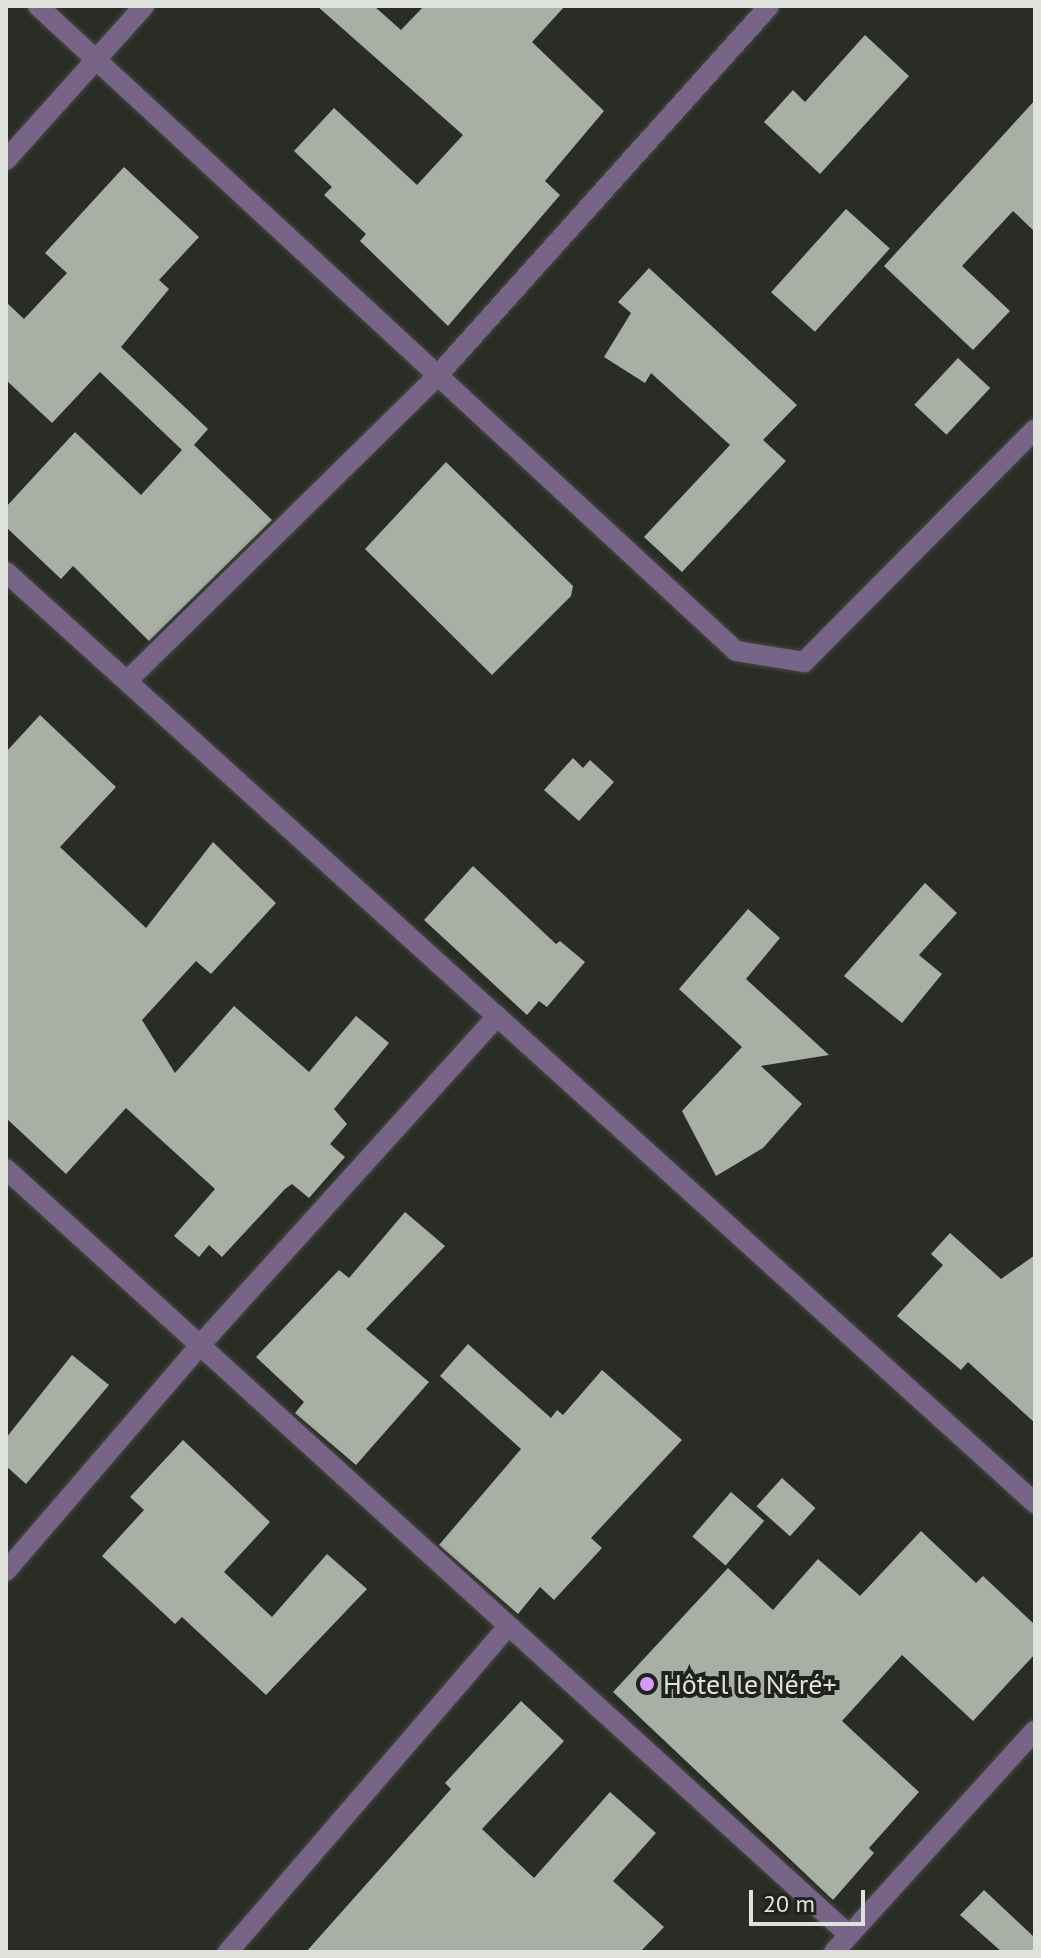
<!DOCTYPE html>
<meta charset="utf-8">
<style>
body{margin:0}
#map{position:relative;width:1041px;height:1958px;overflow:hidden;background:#292d26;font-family:"PT Sans",sans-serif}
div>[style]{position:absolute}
.building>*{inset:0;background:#aaafa6;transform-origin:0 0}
.roads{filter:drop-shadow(0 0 2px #464a43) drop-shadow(0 0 2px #464a43)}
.minor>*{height:20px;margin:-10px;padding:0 10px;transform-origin:10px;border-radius:10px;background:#786487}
.dots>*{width:22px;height:22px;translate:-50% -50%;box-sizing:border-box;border:4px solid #1f231c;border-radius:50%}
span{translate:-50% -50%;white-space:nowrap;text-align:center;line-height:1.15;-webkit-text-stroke:8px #1f231c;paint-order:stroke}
.poi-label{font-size:28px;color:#dfe1dd}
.left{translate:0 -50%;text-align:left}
.frame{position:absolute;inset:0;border:8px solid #dfe1dd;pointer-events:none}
.scale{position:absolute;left:749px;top:1890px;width:116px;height:36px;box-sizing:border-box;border:4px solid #dfe1dd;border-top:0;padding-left:10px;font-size:24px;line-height:28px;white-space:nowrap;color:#dfe1dd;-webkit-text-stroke:6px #1f231c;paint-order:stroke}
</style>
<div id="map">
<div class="building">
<div style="clip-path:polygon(317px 6px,374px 6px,401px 30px,424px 6px,565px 6px,532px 42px,604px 111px,545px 181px,560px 195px,448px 326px,360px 241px,366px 234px,324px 195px,332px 187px,294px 151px,334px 108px,417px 185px,463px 135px)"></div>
<div style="clip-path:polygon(865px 35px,909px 76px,820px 174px,764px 122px,793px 90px,805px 102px)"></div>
<div style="clip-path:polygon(1035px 100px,1035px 232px,1013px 211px,962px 266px,1010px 311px,973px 350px,884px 266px)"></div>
<div style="clip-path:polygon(124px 167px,199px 237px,159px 280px,169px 289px,121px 347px,208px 429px,194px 445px,272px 520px,149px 641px,73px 566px,61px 579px,6px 527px,6px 507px,75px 432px,141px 495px,182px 450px,100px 372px,52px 423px,6px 380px,6px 302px,24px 319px,67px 273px,45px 253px)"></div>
<div style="left:846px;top:209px;width:59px;height:112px;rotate:42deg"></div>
<div style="clip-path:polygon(649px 268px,797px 405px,763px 440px,786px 461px,682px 572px,644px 537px,730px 445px,651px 373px,645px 383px,604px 357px,631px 313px,618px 302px)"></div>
<div style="left:958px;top:358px;width:44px;height:64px;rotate:43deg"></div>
<div style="clip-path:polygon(446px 462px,573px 586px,571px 596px,492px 675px,365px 549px)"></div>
<div style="clip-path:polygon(40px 715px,116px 787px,60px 847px,146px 928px,213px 842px,276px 903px,211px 974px,196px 961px,142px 1020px,175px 1073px,234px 1006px,309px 1072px,356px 1016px,389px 1043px,334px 1109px,347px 1124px,330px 1144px,345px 1157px,309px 1198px,292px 1184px,285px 1189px,222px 1257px,209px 1245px,199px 1257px,174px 1236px,215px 1189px,126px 1108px,66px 1174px,6px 1118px,6px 752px)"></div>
<div style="clip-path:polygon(573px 758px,583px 768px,590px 760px,614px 782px,579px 821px,544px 790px)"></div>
<div style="clip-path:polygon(473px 866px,556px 944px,560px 941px,585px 962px,547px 1007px,539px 1001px,527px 1015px,424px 920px)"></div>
<div style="clip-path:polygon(925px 883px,957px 913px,919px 955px,942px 974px,902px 1023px,844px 976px)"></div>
<div style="clip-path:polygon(748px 909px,780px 938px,746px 979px,829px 1055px,761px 1066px,802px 1104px,763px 1148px,716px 1176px,682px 1111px,742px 1047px,679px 989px)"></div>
<div style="clip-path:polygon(405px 1212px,445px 1246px,366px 1329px,429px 1382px,356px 1465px,295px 1413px,304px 1402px,256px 1357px,339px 1270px,349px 1278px)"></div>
<div style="clip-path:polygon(950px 1233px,1001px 1279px,1035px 1255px,1035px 1423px,968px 1362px,961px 1370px,897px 1316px,943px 1265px,931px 1254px)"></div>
<div style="clip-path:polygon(468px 1344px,551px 1418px,557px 1410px,563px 1415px,602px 1370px,682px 1440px,591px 1538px,602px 1548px,554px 1600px,540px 1587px,518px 1614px,439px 1545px,521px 1449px,440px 1376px)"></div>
<div style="clip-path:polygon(72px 1355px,109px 1385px,26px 1484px,6px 1466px,6px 1438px)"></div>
<div style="clip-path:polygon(183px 1440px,270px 1522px,224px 1572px,272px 1617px,327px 1554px,367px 1589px,266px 1695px,182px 1617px,175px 1624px,102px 1556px,144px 1510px,130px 1497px)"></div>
<div style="left:782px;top:1478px;width:45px;height:38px;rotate:42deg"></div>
<div style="left:731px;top:1492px;width:44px;height:59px;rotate:41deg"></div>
<div style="clip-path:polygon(921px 1531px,976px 1583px,983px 1576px,1035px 1625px,1035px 1654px,973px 1721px,902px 1655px,842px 1721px,919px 1792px,869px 1848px,874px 1853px,833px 1900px,613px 1692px,728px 1568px,773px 1610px,818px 1559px,860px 1596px)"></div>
<div style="clip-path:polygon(521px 1701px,564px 1741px,482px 1829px,534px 1878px,610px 1792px,656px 1833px,613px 1881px,664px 1927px,640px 1952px,306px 1952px,451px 1789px,445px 1783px)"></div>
<div style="clip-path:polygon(984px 1890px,1035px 1938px,1035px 1952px,1002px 1952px,960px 1915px)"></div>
</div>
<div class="roads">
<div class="minor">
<div style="left:38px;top:6px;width:950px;rotate:42.74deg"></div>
<div style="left:736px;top:651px;width:69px;rotate:9.2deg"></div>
<div style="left:804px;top:662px;width:328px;rotate:-45.2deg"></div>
<div style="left:6px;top:160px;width:207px;rotate:-48.1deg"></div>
<div style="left:6px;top:572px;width:1388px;rotate:42.14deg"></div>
<div style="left:129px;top:679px;width:435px;rotate:-44.5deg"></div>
<div style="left:439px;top:374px;width:494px;rotate:-48.1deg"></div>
<div style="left:6px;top:1169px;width:1139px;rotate:42.26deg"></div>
<div style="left:6px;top:1571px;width:301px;rotate:-49.3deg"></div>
<div style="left:202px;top:1343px;width:437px;rotate:-47.9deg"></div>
<div style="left:228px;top:1952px;width:428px;rotate:-49.3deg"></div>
<div style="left:834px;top:1952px;width:299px;rotate:-47.8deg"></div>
</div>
</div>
<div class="dots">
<div style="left:647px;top:1684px;background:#d39cfc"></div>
</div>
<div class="poi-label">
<span class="left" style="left:663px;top:1684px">Hôtel le Néré+</span>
</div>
<div class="frame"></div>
<div class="scale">20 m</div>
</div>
